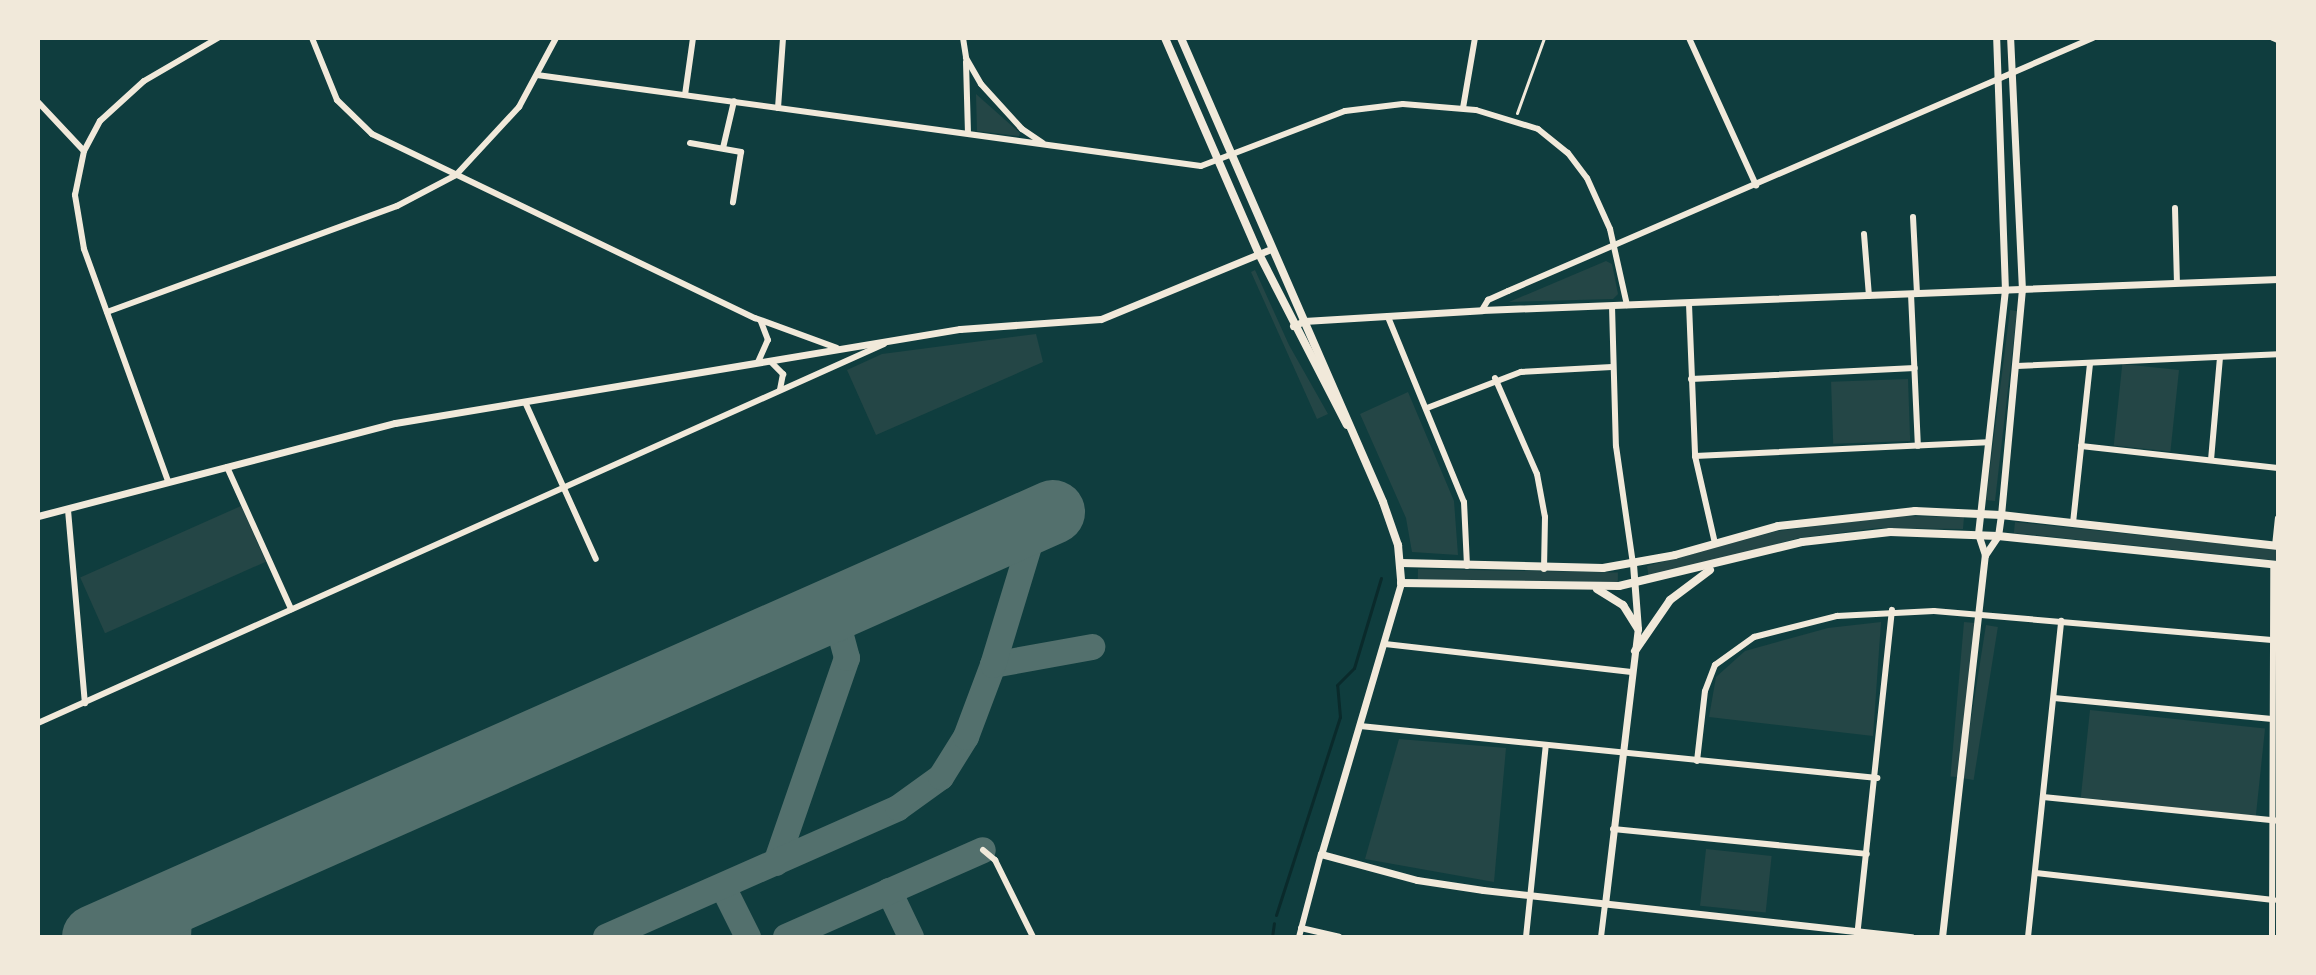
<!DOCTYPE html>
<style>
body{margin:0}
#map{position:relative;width:2316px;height:975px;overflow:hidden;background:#0f3d3e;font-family:Karla,sans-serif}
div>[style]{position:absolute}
.green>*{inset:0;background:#244646;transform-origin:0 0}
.stream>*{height:3px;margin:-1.5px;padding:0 1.5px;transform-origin:1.5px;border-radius:1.5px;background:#0a2a2b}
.taxiway>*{height:26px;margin:-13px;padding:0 13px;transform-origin:13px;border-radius:13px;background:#53706d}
.runway>*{height:64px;margin:-32px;padding:0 32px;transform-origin:32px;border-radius:32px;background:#53706d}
.service>*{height:3px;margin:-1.5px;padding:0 1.5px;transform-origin:1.5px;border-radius:1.5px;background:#f1e9da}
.minor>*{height:6px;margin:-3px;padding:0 3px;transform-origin:3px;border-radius:3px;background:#f1e9da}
.tertiary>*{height:7px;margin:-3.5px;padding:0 3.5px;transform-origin:3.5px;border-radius:3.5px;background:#f1e9da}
.secondary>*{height:8px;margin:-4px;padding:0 4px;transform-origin:4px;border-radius:4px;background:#f1e9da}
span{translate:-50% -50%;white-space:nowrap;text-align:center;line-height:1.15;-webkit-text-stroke:7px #f1e9da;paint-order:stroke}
.frame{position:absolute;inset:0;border:40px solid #f1e9da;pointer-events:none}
</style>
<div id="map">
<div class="green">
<div style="clip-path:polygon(976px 94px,1020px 133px,1019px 136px,977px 131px)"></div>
<div style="clip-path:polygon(1606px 261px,1612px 264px,1618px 294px,1613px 299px,1509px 302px)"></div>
<div style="clip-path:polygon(1255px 270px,1289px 345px,1328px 414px,1317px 419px,1251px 272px)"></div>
<div style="clip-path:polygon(2010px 310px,2017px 311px,1995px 501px,1986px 500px)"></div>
<div style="clip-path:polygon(1036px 334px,1043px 362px,876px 435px,847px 370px,882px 354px)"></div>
<div style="left:2179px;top:370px;width:82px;height:57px;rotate:96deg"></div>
<div style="left:1908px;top:379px;width:62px;height:77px;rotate:88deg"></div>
<div style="clip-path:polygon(1408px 392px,1454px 501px,1458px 555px,1412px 552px,1406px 518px,1360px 414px)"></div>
<div style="left:241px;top:506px;width:61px;height:176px;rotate:66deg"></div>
<div style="clip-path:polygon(1898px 516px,1964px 517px,1963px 529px,1877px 528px,1799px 538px,1649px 578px,1647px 566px,1777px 531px)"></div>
<div style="left:2015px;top:522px;width:264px;height:11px;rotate:6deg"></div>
<div style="left:1418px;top:569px;width:200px;height:10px;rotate:1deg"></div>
<div style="clip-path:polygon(1881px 622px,1873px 736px,1709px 717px,1716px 677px,1745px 651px,1828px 628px)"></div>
<div style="left:1964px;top:622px;width:11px;height:155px;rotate:5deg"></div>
<div style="left:1986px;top:625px;width:12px;height:155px;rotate:9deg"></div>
<div style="left:2090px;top:710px;width:176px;height:88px;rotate:6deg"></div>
<div style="clip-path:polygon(1399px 739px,1506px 748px,1494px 882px,1365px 859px)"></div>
<div style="left:1706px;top:849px;width:66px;height:57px;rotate:6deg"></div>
</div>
<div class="stream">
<div style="left:1276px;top:915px;width:208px;rotate:-72.1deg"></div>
<div style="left:1340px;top:717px;width:32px;rotate:-95deg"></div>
<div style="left:1337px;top:685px;width:24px;rotate:-45deg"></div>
<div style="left:1354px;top:668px;width:94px;rotate:-73.3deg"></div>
<div style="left:1272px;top:937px;width:14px;rotate:-82deg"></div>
</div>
<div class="taxiway">
<div style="left:993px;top:665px;width:101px;rotate:-10.3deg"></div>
<div style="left:776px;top:863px;width:217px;rotate:-70.9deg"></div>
<div style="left:847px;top:658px;width:30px;rotate:-105deg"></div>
<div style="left:839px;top:629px;width:33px;rotate:-160deg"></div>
<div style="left:723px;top:887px;width:56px;rotate:63.4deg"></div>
<div style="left:889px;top:891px;width:51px;rotate:64.4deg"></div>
<div style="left:135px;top:919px;width:42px;rotate:25.3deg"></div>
<div style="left:178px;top:937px;width:22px;rotate:-87deg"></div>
<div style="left:179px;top:915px;width:33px;rotate:-49deg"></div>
<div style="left:606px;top:937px;width:319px;rotate:-23.8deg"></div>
<div style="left:898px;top:808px;width:53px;rotate:-35.8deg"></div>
<div style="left:941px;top:777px;width:47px;rotate:-58deg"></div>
<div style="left:966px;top:737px;width:77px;rotate:-69.4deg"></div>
<div style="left:993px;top:665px;width:152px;rotate:-73.1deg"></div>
<div style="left:786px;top:937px;width:215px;rotate:-23.8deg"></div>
</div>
<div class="runway">
<div style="left:94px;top:937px;width:1049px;rotate:-23.9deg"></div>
</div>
<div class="service">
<div style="left:1517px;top:113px;width:80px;rotate:-70.2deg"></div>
</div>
<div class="minor">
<div style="left:312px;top:38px;width:67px;rotate:68deg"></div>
<div style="left:337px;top:100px;width:49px;rotate:44.2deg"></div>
<div style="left:372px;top:134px;width:425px;rotate:25.7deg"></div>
<div style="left:755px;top:318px;width:87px;rotate:20.1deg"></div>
<div style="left:963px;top:38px;width:20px;rotate:81deg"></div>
<div style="left:966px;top:58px;width:30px;rotate:60deg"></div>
<div style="left:981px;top:84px;width:61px;rotate:47.7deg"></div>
<div style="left:1022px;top:129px;width:25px;rotate:34deg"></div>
<div style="left:1689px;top:38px;width:162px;rotate:65.5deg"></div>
<div style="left:2273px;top:38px;width:5px;rotate:22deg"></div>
<div style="left:966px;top:62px;width:71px;rotate:88.4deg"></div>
<div style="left:537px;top:75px;width:670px;rotate:7.8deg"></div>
<div style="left:1201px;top:166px;width:154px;rotate:-20.9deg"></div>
<div style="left:1345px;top:111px;width:58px;rotate:-6.9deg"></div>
<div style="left:1403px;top:104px;width:73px;rotate:4.7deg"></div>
<div style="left:1476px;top:110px;width:65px;rotate:17deg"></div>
<div style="left:1538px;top:129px;width:38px;rotate:39deg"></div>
<div style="left:1568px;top:153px;width:31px;rotate:53deg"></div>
<div style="left:1587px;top:178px;width:56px;rotate:65.7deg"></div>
<div style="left:1610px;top:229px;width:78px;rotate:77.4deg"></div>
<div style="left:685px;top:95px;width:58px;rotate:-82deg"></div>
<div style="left:38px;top:102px;width:67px;rotate:46.8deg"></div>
<div style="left:778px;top:108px;width:70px;rotate:-85.9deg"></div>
<div style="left:1463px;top:108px;width:71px;rotate:-80.3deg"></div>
<div style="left:690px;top:143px;width:52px;rotate:10deg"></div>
<div style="left:741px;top:152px;width:51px;rotate:99.1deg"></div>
<div style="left:723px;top:148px;width:48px;rotate:-76.8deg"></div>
<div style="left:2175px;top:208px;width:74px;rotate:88.5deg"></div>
<div style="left:1913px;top:217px;width:77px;rotate:87deg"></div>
<div style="left:1864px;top:234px;width:62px;rotate:85.4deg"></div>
<div style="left:1911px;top:294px;width:152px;rotate:87.4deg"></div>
<div style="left:1689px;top:304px;width:152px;rotate:87.7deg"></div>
<div style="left:1695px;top:456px;width:89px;rotate:77.1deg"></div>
<div style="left:1612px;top:306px;width:140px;rotate:88.4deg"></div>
<div style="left:1616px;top:446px;width:119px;rotate:81.8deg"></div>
<div style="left:1482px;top:310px;width:12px;rotate:-59deg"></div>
<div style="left:1488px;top:300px;width:22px;rotate:-24deg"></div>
<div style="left:1508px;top:291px;width:637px;rotate:-23.39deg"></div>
<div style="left:107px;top:312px;width:309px;rotate:-20.1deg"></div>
<div style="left:397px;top:206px;width:67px;rotate:-27.7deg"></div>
<div style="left:456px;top:175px;width:93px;rotate:-47.2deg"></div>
<div style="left:519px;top:107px;width:78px;rotate:-61.8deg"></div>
<div style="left:1388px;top:317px;width:200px;rotate:67.7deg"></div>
<div style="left:1464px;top:502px;width:64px;rotate:87.3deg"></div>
<div style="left:758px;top:362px;width:24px;rotate:-66deg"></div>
<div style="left:768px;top:340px;width:19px;rotate:-111deg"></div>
<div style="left:772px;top:363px;width:16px;rotate:45deg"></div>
<div style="left:783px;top:374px;width:16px;rotate:101deg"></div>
<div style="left:2017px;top:366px;width:261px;rotate:-2.6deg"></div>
<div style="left:1495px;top:378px;width:105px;rotate:66.4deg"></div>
<div style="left:1537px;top:474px;width:44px;rotate:79.5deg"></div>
<div style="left:1545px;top:517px;width:52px;rotate:91.1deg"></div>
<div style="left:1691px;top:379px;width:224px;rotate:-2.8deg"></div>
<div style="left:525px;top:402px;width:172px;rotate:65.7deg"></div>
<div style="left:1427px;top:408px;width:101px;rotate:-21deg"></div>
<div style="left:1521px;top:372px;width:91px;rotate:-3.1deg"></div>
<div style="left:2081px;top:446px;width:198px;rotate:6.4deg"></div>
<div style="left:1695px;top:456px;width:293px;rotate:-2.7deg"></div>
<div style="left:2211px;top:460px;width:103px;rotate:-85deg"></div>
<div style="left:227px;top:467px;width:156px;rotate:65.7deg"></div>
<div style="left:168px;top:481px;width:247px;rotate:-109.9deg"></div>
<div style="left:84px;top:249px;width:55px;rotate:-99.5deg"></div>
<div style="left:75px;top:195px;width:45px;rotate:-78.4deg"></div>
<div style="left:84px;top:151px;width:34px;rotate:-62deg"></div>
<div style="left:100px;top:121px;width:59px;rotate:-42.3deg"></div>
<div style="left:144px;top:81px;width:86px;rotate:-30.2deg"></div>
<div style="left:68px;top:510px;width:194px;rotate:85deg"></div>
<div style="left:2073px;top:523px;width:161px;rotate:-83.9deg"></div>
<div style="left:2275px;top:546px;width:28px;rotate:-84deg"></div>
<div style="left:1385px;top:644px;width:248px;rotate:6.5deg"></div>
<div style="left:2054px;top:698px;width:219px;rotate:5.5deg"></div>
<div style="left:38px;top:723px;width:927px;rotate:-24.13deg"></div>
<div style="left:1360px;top:726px;width:520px;rotate:5.74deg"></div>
<div style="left:1697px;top:761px;width:70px;rotate:-83.5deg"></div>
<div style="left:1705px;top:691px;width:28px;rotate:-69deg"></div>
<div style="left:1715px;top:665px;width:48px;rotate:-35.7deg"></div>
<div style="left:1754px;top:637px;width:86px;rotate:-14.2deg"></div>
<div style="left:1837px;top:616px;width:97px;rotate:-3deg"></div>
<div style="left:1934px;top:611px;width:339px;rotate:4.9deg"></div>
<div style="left:2043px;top:797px;width:236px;rotate:5.8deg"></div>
<div style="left:1613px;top:829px;width:255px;rotate:5.6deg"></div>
<div style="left:983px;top:850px;width:16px;rotate:40deg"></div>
<div style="left:995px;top:860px;width:86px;rotate:63.7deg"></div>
<div style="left:2036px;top:873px;width:239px;rotate:6.5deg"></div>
<div style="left:1301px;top:928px;width:39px;rotate:13deg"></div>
<div style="left:1299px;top:937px;width:86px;rotate:-75.2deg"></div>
<div style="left:1526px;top:937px;width:193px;rotate:-84.1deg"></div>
<div style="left:1601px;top:937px;width:33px;rotate:-83deg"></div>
<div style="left:1857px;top:937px;width:329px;rotate:-83.9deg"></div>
<div style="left:2028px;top:937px;width:318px;rotate:-84deg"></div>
<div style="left:2272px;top:937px;width:373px;rotate:-89.8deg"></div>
</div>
<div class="tertiary">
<div style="left:1293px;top:326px;width:12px;rotate:-24deg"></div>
<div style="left:1304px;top:321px;width:178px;rotate:-3.5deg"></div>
<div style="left:1482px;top:310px;width:797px;rotate:-2.23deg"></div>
<div style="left:38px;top:516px;width:369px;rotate:-14.6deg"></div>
<div style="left:395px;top:423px;width:573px;rotate:-9.45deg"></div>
<div style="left:960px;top:329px;width:141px;rotate:-4.1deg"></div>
<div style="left:1101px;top:319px;width:184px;rotate:-22.4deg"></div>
<div style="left:1985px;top:555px;width:23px;rotate:-56deg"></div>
<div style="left:1998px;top:536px;width:21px;rotate:-82deg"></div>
<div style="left:2001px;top:515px;width:226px;rotate:-84.7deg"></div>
<div style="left:2022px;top:290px;width:252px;rotate:-92.7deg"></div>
<div style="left:1401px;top:583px;width:283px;rotate:106.4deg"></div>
<div style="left:1321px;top:854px;width:99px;rotate:15.2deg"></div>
<div style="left:1417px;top:880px;width:67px;rotate:8.6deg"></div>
<div style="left:1483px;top:890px;width:431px;rotate:6.3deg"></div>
<div style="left:1605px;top:904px;width:277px;rotate:-83.2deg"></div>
<div style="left:1638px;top:629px;width:65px;rotate:-94.4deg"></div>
<div style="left:1942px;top:937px;width:384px;rotate:-83.6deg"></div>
<div style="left:1985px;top:555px;width:22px;rotate:-108deg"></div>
<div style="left:1978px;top:534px;width:244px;rotate:-83.7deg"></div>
<div style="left:2005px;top:291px;width:253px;rotate:-92deg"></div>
</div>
<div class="secondary">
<div style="left:1165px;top:38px;width:236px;rotate:66.5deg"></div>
<div style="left:1259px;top:254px;width:192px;rotate:62.8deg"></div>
<div style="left:1181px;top:38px;width:506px;rotate:66.47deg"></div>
<div style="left:1383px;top:502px;width:46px;rotate:70.8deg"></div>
<div style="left:1398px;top:545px;width:38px;rotate:85deg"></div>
<div style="left:1401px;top:583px;width:218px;rotate:0.8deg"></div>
<div style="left:1619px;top:586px;width:188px;rotate:-13.5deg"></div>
<div style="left:1802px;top:542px;width:89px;rotate:-6.5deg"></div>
<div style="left:1890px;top:532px;width:108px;rotate:2.1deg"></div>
<div style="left:1998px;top:536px;width:281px;rotate:5.9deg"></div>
<div style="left:1401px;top:563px;width:202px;rotate:1.4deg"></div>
<div style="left:1603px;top:568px;width:73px;rotate:-10.2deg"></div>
<div style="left:1675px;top:555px;width:107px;rotate:-15.7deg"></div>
<div style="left:1778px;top:526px;width:138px;rotate:-6.2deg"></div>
<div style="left:1915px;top:511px;width:86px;rotate:2.7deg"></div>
<div style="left:2001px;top:515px;width:279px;rotate:6.4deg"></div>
<div style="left:1597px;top:589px;width:31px;rotate:32deg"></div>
<div style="left:1623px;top:605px;width:28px;rotate:58deg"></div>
<div style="left:1635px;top:651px;width:62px;rotate:-55.5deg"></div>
<div style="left:1670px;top:600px;width:50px;rotate:-36.9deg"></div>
</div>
<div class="frame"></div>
</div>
